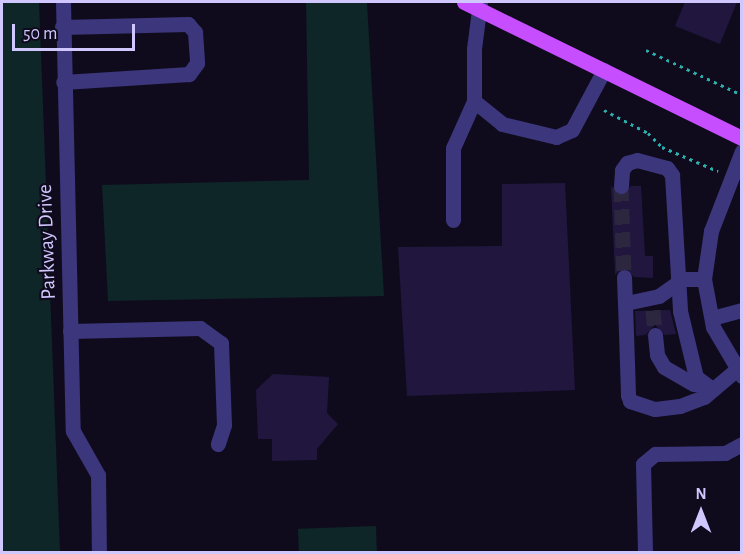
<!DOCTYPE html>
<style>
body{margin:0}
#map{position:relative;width:743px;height:554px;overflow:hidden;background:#0f0b1d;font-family:"Alegreya Sans",sans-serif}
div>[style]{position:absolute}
.green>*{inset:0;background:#0e2627;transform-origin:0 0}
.building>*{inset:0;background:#21173e}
.minor-tunnel>*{height:15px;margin-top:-7.5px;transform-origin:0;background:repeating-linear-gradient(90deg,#2c273f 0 15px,transparent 0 23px)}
.path>*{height:3px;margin-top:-1.5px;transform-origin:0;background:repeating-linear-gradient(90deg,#2caead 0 3px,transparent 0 7.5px)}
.minor>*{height:15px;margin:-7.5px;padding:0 7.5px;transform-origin:7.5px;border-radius:7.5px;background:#3c367c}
.major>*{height:15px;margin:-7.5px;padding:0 7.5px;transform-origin:7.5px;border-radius:7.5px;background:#c64eff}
span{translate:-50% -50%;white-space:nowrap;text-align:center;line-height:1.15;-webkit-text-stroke:4.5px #0f0b1d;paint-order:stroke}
.street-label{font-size:21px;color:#d0c7ff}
.frame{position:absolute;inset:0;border:3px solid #d0c7ff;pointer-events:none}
.north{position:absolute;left:671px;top:482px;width:60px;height:60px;-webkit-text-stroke:4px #0f0b1d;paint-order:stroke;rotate:0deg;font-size:16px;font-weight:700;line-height:24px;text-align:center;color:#d0c7ff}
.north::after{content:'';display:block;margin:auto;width:21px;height:27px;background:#d0c7ff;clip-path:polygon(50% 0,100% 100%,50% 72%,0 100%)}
.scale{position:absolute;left:12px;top:24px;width:123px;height:27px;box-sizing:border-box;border:3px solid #d0c7ff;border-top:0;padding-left:8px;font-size:18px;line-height:21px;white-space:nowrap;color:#d0c7ff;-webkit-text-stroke:4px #0f0b1d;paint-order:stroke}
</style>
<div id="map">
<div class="green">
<div style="clip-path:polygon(2px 2px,39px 2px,60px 552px,2px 552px)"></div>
<div style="clip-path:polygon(306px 2px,367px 3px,384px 296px,108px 301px,102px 185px,309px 180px)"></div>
<div style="left:376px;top:526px;width:26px;height:78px;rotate:88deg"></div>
</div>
<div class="building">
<div style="clip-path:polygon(685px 2px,737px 2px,720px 44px,675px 26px)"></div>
<div style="clip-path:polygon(565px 183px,575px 390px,407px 396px,398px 247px,502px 246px,502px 184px)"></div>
<div style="clip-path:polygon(611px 186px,621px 196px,631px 186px,641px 186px,645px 256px,653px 256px,653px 278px,634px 277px,624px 267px,615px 275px)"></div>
<div style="clip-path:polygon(670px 310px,676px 334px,665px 335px,655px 325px,645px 335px,636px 336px,635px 311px)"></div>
<div style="clip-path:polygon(273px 374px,329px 377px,327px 413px,338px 424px,317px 449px,317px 460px,272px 461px,272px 439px,258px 439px,256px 390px)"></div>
</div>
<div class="minor-tunnel">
<div style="left:621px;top:186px;width:91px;rotate:88.1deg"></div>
<div style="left:653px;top:310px;width:25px;rotate:85deg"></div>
</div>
<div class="path">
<div style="left:646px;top:50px;width:106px;rotate:25.1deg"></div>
<div style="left:604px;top:110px;width:50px;rotate:27.6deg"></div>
<div style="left:648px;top:133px;width:20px;rotate:45deg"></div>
<div style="left:662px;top:147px;width:61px;rotate:23.2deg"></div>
</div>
<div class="minor">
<div style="left:63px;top:2px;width:429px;rotate:88.7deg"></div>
<div style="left:73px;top:431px;width:51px;rotate:60.4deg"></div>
<div style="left:98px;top:475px;width:77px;rotate:89.3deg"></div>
<div style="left:480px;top:2px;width:47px;rotate:97.3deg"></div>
<div style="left:474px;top:49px;width:52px;rotate:90deg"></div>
<div style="left:474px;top:101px;width:36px;rotate:39deg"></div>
<div style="left:502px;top:124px;width:56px;rotate:13.5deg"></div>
<div style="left:556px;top:137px;width:17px;rotate:-24deg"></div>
<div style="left:572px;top:130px;width:68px;rotate:-61.9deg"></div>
<div style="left:62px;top:27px;width:126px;rotate:-1.4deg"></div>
<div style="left:188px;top:24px;width:11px;rotate:49deg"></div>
<div style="left:195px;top:32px;width:31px;rotate:86deg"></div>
<div style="left:197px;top:63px;width:14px;rotate:126deg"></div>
<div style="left:189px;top:74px;width:126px;rotate:176.4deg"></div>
<div style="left:742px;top:151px;width:86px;rotate:111.2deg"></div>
<div style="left:711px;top:231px;width:49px;rotate:98.3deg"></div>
<div style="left:704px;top:279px;width:49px;rotate:79.4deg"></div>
<div style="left:713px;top:327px;width:57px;rotate:59.4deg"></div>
<div style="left:621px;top:186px;width:16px;rotate:-86deg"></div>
<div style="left:622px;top:170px;width:9px;rotate:-54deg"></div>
<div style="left:627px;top:163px;width:10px;rotate:-17deg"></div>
<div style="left:637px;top:160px;width:31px;rotate:15deg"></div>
<div style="left:667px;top:168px;width:9px;rotate:54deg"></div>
<div style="left:672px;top:175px;width:136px;rotate:86.6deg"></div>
<div style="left:680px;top:311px;width:68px;rotate:76.4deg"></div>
<div style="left:696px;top:377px;width:14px;rotate:36deg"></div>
<div style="left:453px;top:220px;width:72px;rotate:-90deg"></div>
<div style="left:453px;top:148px;width:51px;rotate:-65.9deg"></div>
<div style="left:624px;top:277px;width:26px;rotate:88deg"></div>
<div style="left:704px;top:279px;width:21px;rotate:180deg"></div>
<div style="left:683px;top:279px;width:29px;rotate:145deg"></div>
<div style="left:659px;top:296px;width:35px;rotate:168deg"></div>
<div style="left:625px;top:303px;width:92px;rotate:88.1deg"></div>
<div style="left:628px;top:395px;width:6px;rotate:72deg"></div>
<div style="left:630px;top:401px;width:26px;rotate:18deg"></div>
<div style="left:655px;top:409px;width:25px;rotate:-7deg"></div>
<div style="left:680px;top:406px;width:26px;rotate:-21deg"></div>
<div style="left:704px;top:397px;width:43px;rotate:-40.3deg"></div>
<div style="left:712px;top:318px;width:31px;rotate:-15deg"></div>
<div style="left:70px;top:331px;width:130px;rotate:-1.3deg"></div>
<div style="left:200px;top:328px;width:26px;rotate:36deg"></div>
<div style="left:221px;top:343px;width:82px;rotate:87.9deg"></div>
<div style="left:224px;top:425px;width:20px;rotate:108deg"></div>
<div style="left:655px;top:335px;width:20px;rotate:84deg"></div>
<div style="left:657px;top:355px;width:14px;rotate:60deg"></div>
<div style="left:664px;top:367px;width:34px;rotate:30deg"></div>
<div style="left:694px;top:384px;width:11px;rotate:5deg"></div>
<div style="left:645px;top:552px;width:88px;rotate:-91.3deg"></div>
<div style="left:643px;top:464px;width:16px;rotate:-40deg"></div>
<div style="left:655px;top:454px;width:70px;rotate:-0.8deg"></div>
<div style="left:725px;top:453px;width:19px;rotate:-28deg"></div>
</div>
<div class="major">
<div style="left:464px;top:2px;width:309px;rotate:26.1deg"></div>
</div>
<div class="street-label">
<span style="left:47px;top:242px;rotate:-92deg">Parkway Drive</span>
</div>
<div class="frame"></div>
<div class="north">N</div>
<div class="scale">50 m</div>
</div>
